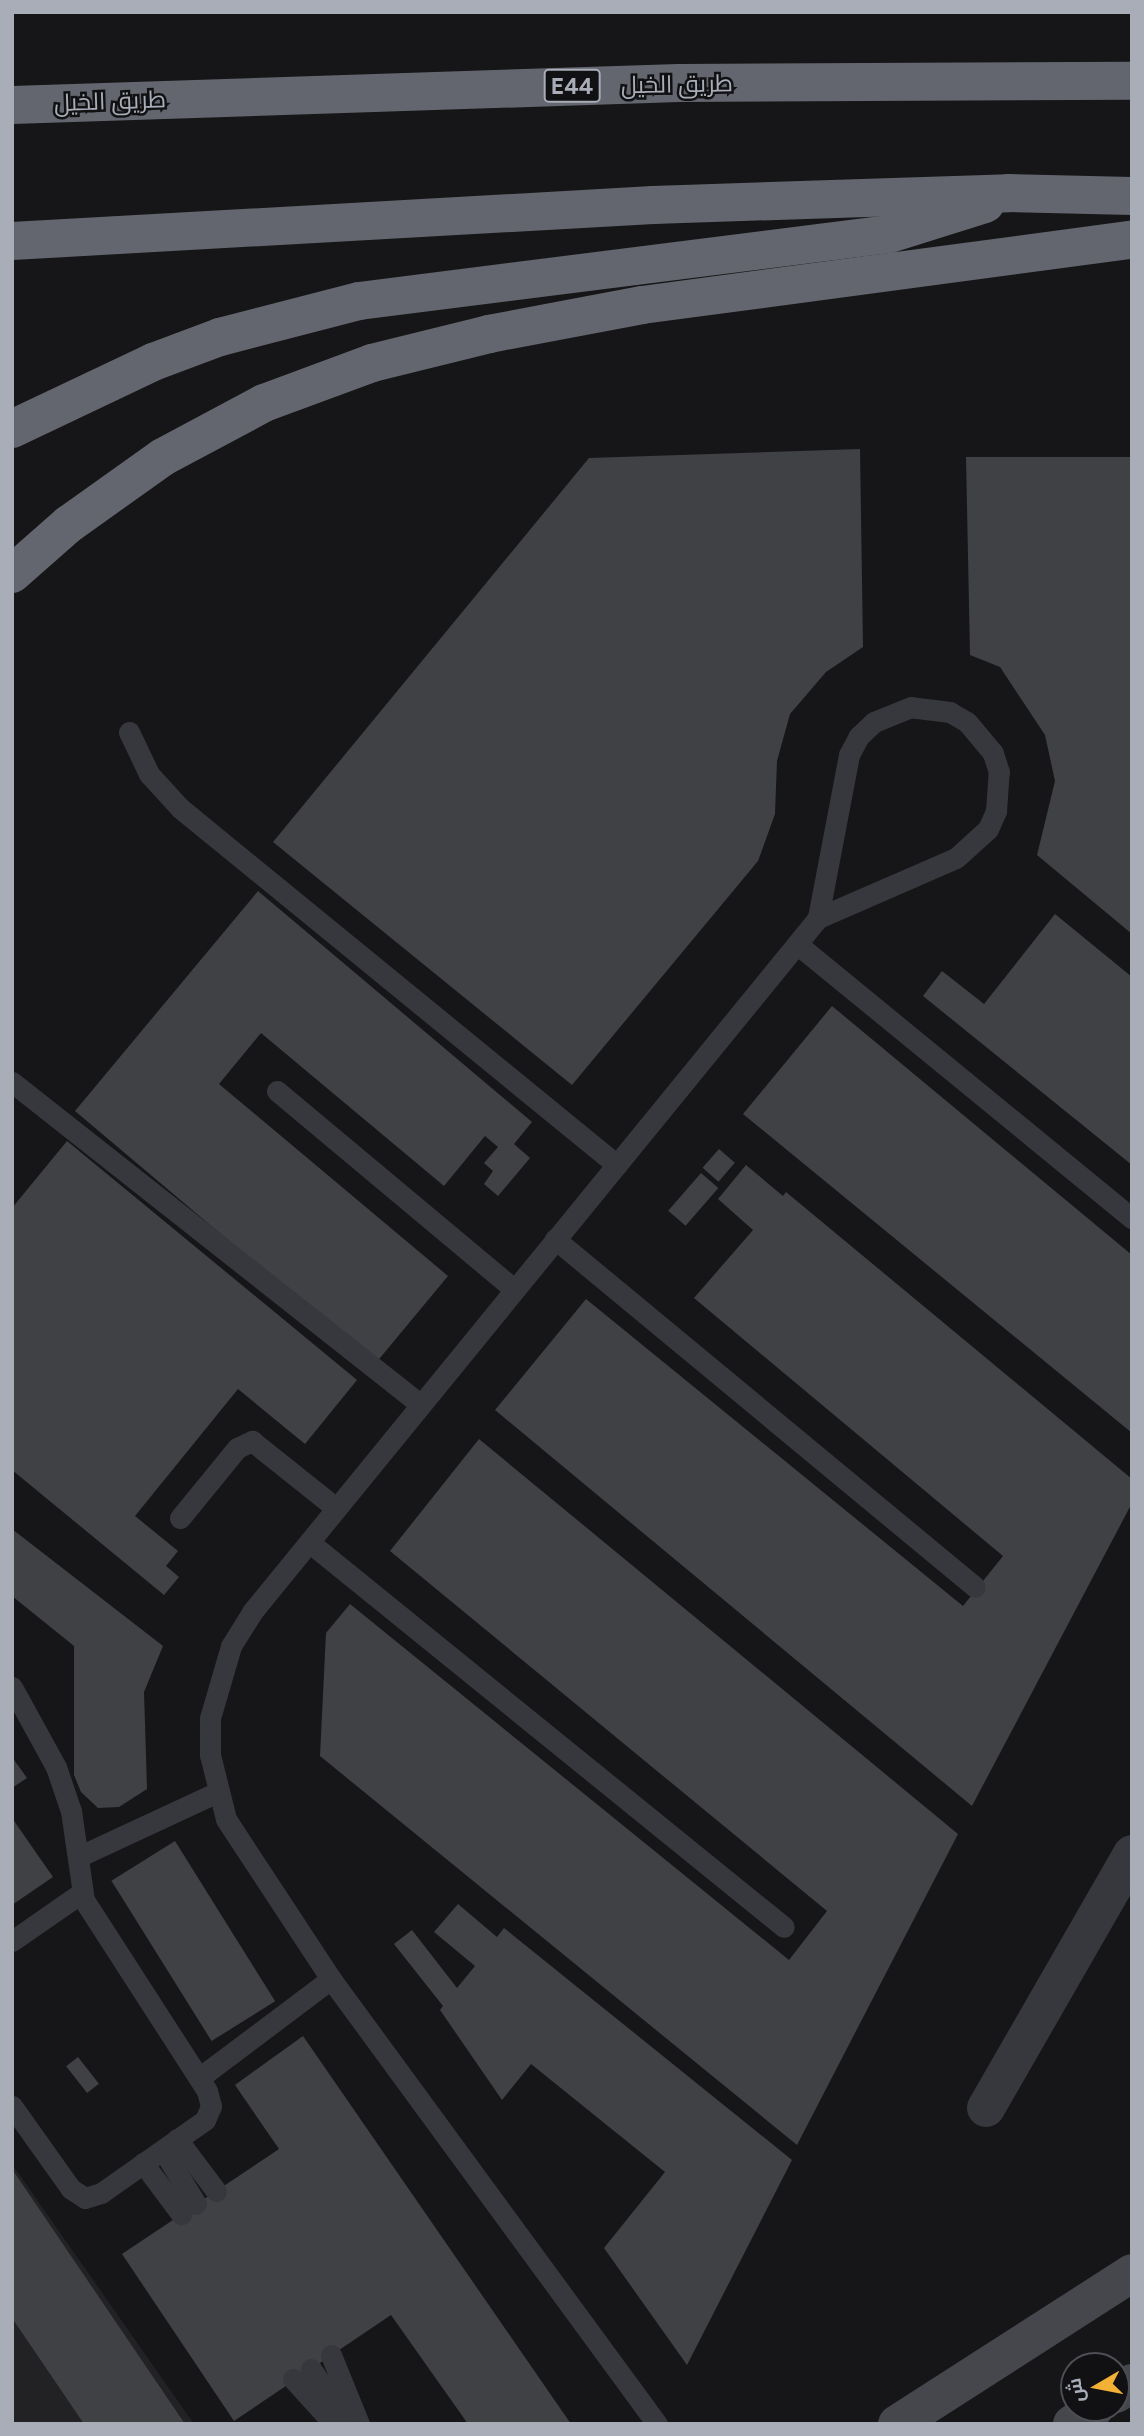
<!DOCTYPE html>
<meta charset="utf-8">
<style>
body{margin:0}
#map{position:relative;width:1144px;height:2436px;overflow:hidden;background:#161618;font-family:Figtree,Cairo,sans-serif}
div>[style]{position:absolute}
.built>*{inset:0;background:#222225}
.building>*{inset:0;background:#404145;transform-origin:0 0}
.lane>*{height:21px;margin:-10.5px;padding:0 10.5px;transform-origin:10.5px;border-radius:10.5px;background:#37383d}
.street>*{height:38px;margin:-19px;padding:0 19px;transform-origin:19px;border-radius:19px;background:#37383d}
.secondary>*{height:38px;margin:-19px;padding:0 19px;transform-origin:19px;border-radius:19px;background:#45474d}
.highway>*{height:38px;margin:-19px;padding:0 19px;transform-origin:19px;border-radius:19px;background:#63666e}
span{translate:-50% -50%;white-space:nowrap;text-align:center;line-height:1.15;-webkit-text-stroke:5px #111113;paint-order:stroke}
.shield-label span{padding:2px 5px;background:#111113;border:2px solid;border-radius:5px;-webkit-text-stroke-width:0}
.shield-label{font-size:23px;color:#a8adb8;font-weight:700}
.street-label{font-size:24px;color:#a8adb8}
.frame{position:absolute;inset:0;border:14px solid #a8adb8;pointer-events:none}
.north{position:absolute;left:1060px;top:2352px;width:70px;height:70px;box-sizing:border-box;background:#111113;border:2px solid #4d4f55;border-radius:50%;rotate:260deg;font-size:19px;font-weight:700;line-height:28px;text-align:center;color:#a8adb8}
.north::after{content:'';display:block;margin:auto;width:24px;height:32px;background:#f2b134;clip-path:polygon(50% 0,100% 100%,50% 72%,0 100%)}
</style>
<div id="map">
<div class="built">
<div style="clip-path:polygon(12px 2164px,194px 2424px,12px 2424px)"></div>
</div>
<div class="building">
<div style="clip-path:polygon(860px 449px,863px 647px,826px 672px,790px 714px,777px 761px,775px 814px,758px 861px,572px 1085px,273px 842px,589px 458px)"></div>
<div style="clip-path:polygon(966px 457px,1132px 457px,1132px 934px,1037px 855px,1055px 781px,1045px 735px,1000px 667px,970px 655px)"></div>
<div style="clip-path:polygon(258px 891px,532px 1122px,514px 1144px,530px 1158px,498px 1196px,484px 1184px,493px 1171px,484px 1163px,498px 1147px,485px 1136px,444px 1186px,261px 1033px,219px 1084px,448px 1276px,375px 1364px,75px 1111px)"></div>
<div style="clip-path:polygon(1055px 914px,1132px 977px,1132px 1165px,923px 996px,942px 971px,984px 1004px)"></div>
<div style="clip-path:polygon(832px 1006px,1132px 1255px,1132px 1433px,743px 1114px)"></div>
<div style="clip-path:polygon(67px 1141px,357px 1380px,305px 1444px,238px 1389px,135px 1516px,178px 1551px,166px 1566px,179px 1577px,164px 1595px,12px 1470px,12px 1208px)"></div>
<div style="left:719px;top:1149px;width:21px;height:25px;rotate:41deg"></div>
<div style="clip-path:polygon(746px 1165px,783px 1196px,786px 1192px,1132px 1479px,1132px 1503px,972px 1806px,495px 1410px,586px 1299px,963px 1606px,1003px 1556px,694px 1298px,753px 1230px,718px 1199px)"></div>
<div style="left:701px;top:1173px;width:23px;height:50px;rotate:41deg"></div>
<div style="clip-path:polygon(479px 1439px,958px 1834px,797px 2145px,320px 1756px,326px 1633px,350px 1604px,789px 1960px,827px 1911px,390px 1551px)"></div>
<div style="clip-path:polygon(12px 1529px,163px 1646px,144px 1692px,147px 1789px,119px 1807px,98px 1808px,81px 1792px,74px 1775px,74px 1646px,12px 1596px)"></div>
<div style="clip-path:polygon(12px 1757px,27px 1778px,12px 1788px)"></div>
<div style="clip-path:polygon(12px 1818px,53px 1877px,12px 1905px)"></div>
<div style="left:175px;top:1841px;width:189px;height:75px;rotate:58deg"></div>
<div style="clip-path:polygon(458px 1904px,497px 1937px,504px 1928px,792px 2160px,687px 2365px,604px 2248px,665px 2172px,531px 2064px,502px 2100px,440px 2010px,443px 2006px,394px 1944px,412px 1930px,457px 1988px,475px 1966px,434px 1932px)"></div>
<div style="clip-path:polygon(303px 2036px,571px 2424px,468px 2424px,391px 2315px,234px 2421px,122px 2254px,279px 2149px,235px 2085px)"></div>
<div style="left:78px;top:2057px;width:34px;height:15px;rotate:52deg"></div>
<div style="clip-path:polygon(12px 2169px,185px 2424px,84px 2424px,12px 2318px)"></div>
</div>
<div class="lane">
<div style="left:129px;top:732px;width:47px;rotate:64.5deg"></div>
<div style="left:149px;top:774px;width:46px;rotate:47.6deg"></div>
<div style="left:180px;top:808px;width:564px;rotate:39.25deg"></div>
<div style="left:797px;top:944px;width:433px;rotate:39.3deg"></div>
<div style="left:12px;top:1082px;width:520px;rotate:38.28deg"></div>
<div style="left:277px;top:1091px;width:309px;rotate:39.9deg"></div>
<div style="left:555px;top:1239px;width:545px;rotate:39.64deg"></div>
<div style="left:180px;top:1518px;width:90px;rotate:-50.8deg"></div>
<div style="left:237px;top:1448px;width:17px;rotate:-25deg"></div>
<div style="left:252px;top:1441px;width:107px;rotate:38.6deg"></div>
<div style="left:309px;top:1542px;width:611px;rotate:39.03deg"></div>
<div style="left:12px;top:1687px;width:91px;rotate:61.2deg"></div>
<div style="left:56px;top:1767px;width:46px;rotate:71.2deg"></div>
<div style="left:71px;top:1811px;width:90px;rotate:81.7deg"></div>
<div style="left:84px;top:1900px;width:227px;rotate:57.2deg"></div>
<div style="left:207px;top:2091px;width:16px;rotate:75deg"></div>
<div style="left:211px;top:2106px;width:15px;rotate:113deg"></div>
<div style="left:205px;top:2120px;width:127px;rotate:144.9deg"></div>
<div style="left:101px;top:2193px;width:17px;rotate:163deg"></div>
<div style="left:85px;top:2198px;width:17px;rotate:-147deg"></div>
<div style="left:71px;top:2189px;width:102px;rotate:-125.4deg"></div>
<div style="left:80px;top:1856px;width:150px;rotate:-24.9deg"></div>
<div style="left:12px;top:1941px;width:84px;rotate:-34.8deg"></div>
<div style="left:199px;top:2078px;width:165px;rotate:-36.9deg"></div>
<div style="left:177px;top:2139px;width:65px;rotate:53.1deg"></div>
<div style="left:163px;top:2150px;width:63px;rotate:58.6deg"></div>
<div style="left:143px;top:2163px;width:64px;rotate:53.3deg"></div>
<div style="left:331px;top:2355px;width:74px;rotate:67.9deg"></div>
<div style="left:311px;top:2369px;width:67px;rotate:55.4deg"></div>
<div style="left:293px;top:2379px;width:61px;rotate:47.7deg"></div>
<div style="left:657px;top:2424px;width:552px;rotate:-126.23deg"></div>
<div style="left:331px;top:1979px;width:191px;rotate:-123.3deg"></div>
<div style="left:226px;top:1819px;width:66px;rotate:-104deg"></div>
<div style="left:210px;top:1755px;width:37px;rotate:-90deg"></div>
<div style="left:210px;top:1718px;width:75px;rotate:-73.7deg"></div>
<div style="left:231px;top:1646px;width:40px;rotate:-58deg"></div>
<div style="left:252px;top:1612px;width:896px;rotate:-50.8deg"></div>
<div style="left:818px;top:918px;width:150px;rotate:-23.5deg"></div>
<div style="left:956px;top:858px;width:43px;rotate:-42.2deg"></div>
<div style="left:988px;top:829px;width:20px;rotate:-66deg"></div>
<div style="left:996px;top:811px;width:39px;rotate:-86deg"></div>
<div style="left:999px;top:772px;width:20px;rotate:-108deg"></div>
<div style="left:993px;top:753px;width:40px;rotate:-130deg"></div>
<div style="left:967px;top:722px;width:20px;rotate:-150deg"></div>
<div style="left:950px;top:712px;width:39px;rotate:-173deg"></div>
<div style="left:911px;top:707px;width:40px;rotate:158deg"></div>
<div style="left:874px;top:722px;width:21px;rotate:137deg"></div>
<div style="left:859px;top:736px;width:21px;rotate:118deg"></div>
<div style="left:849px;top:755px;width:166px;rotate:100.8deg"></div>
</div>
<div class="street">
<div style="left:986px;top:2108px;width:293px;rotate:-60.1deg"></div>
</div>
<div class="secondary">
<div style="left:1116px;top:2394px;width:19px;rotate:-35deg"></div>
<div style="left:897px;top:2424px;width:279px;rotate:-32.7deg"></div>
<div style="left:1072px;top:2424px;width:28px;rotate:-35deg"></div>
</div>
<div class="highway">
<div style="left:12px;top:105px;width:667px;rotate:-1.89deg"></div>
<div style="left:679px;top:83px;width:453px;rotate:-0.3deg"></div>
<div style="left:12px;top:241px;width:642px;rotate:-3.21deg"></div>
<div style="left:653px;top:205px;width:356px;rotate:-1.9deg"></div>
<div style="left:1009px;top:193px;width:123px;rotate:1.4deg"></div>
<div style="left:12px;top:429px;width:156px;rotate:-25.4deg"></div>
<div style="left:153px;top:362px;width:72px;rotate:-20.5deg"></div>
<div style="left:220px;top:337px;width:144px;rotate:-14.5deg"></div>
<div style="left:359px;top:301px;width:534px;rotate:-7.2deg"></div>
<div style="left:889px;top:234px;width:101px;rotate:-17.4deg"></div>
<div style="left:12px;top:574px;width:76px;rotate:-41.3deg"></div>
<div style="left:69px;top:524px;width:115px;rotate:-35.5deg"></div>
<div style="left:163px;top:457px;width:115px;rotate:-28.1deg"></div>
<div style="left:264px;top:403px;width:115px;rotate:-20.3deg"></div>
<div style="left:372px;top:363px;width:121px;rotate:-13.9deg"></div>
<div style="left:489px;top:334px;width:156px;rotate:-10.7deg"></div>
<div style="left:642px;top:305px;width:494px;rotate:-7.6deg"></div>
</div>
<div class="shield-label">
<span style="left:572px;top:86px">E44</span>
</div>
<div class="street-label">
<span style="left:677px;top:84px;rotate:-1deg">طريق الخيل</span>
<span style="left:110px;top:101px;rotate:-2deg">طريق الخيل</span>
</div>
<div class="frame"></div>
<div class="north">ش</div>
</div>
